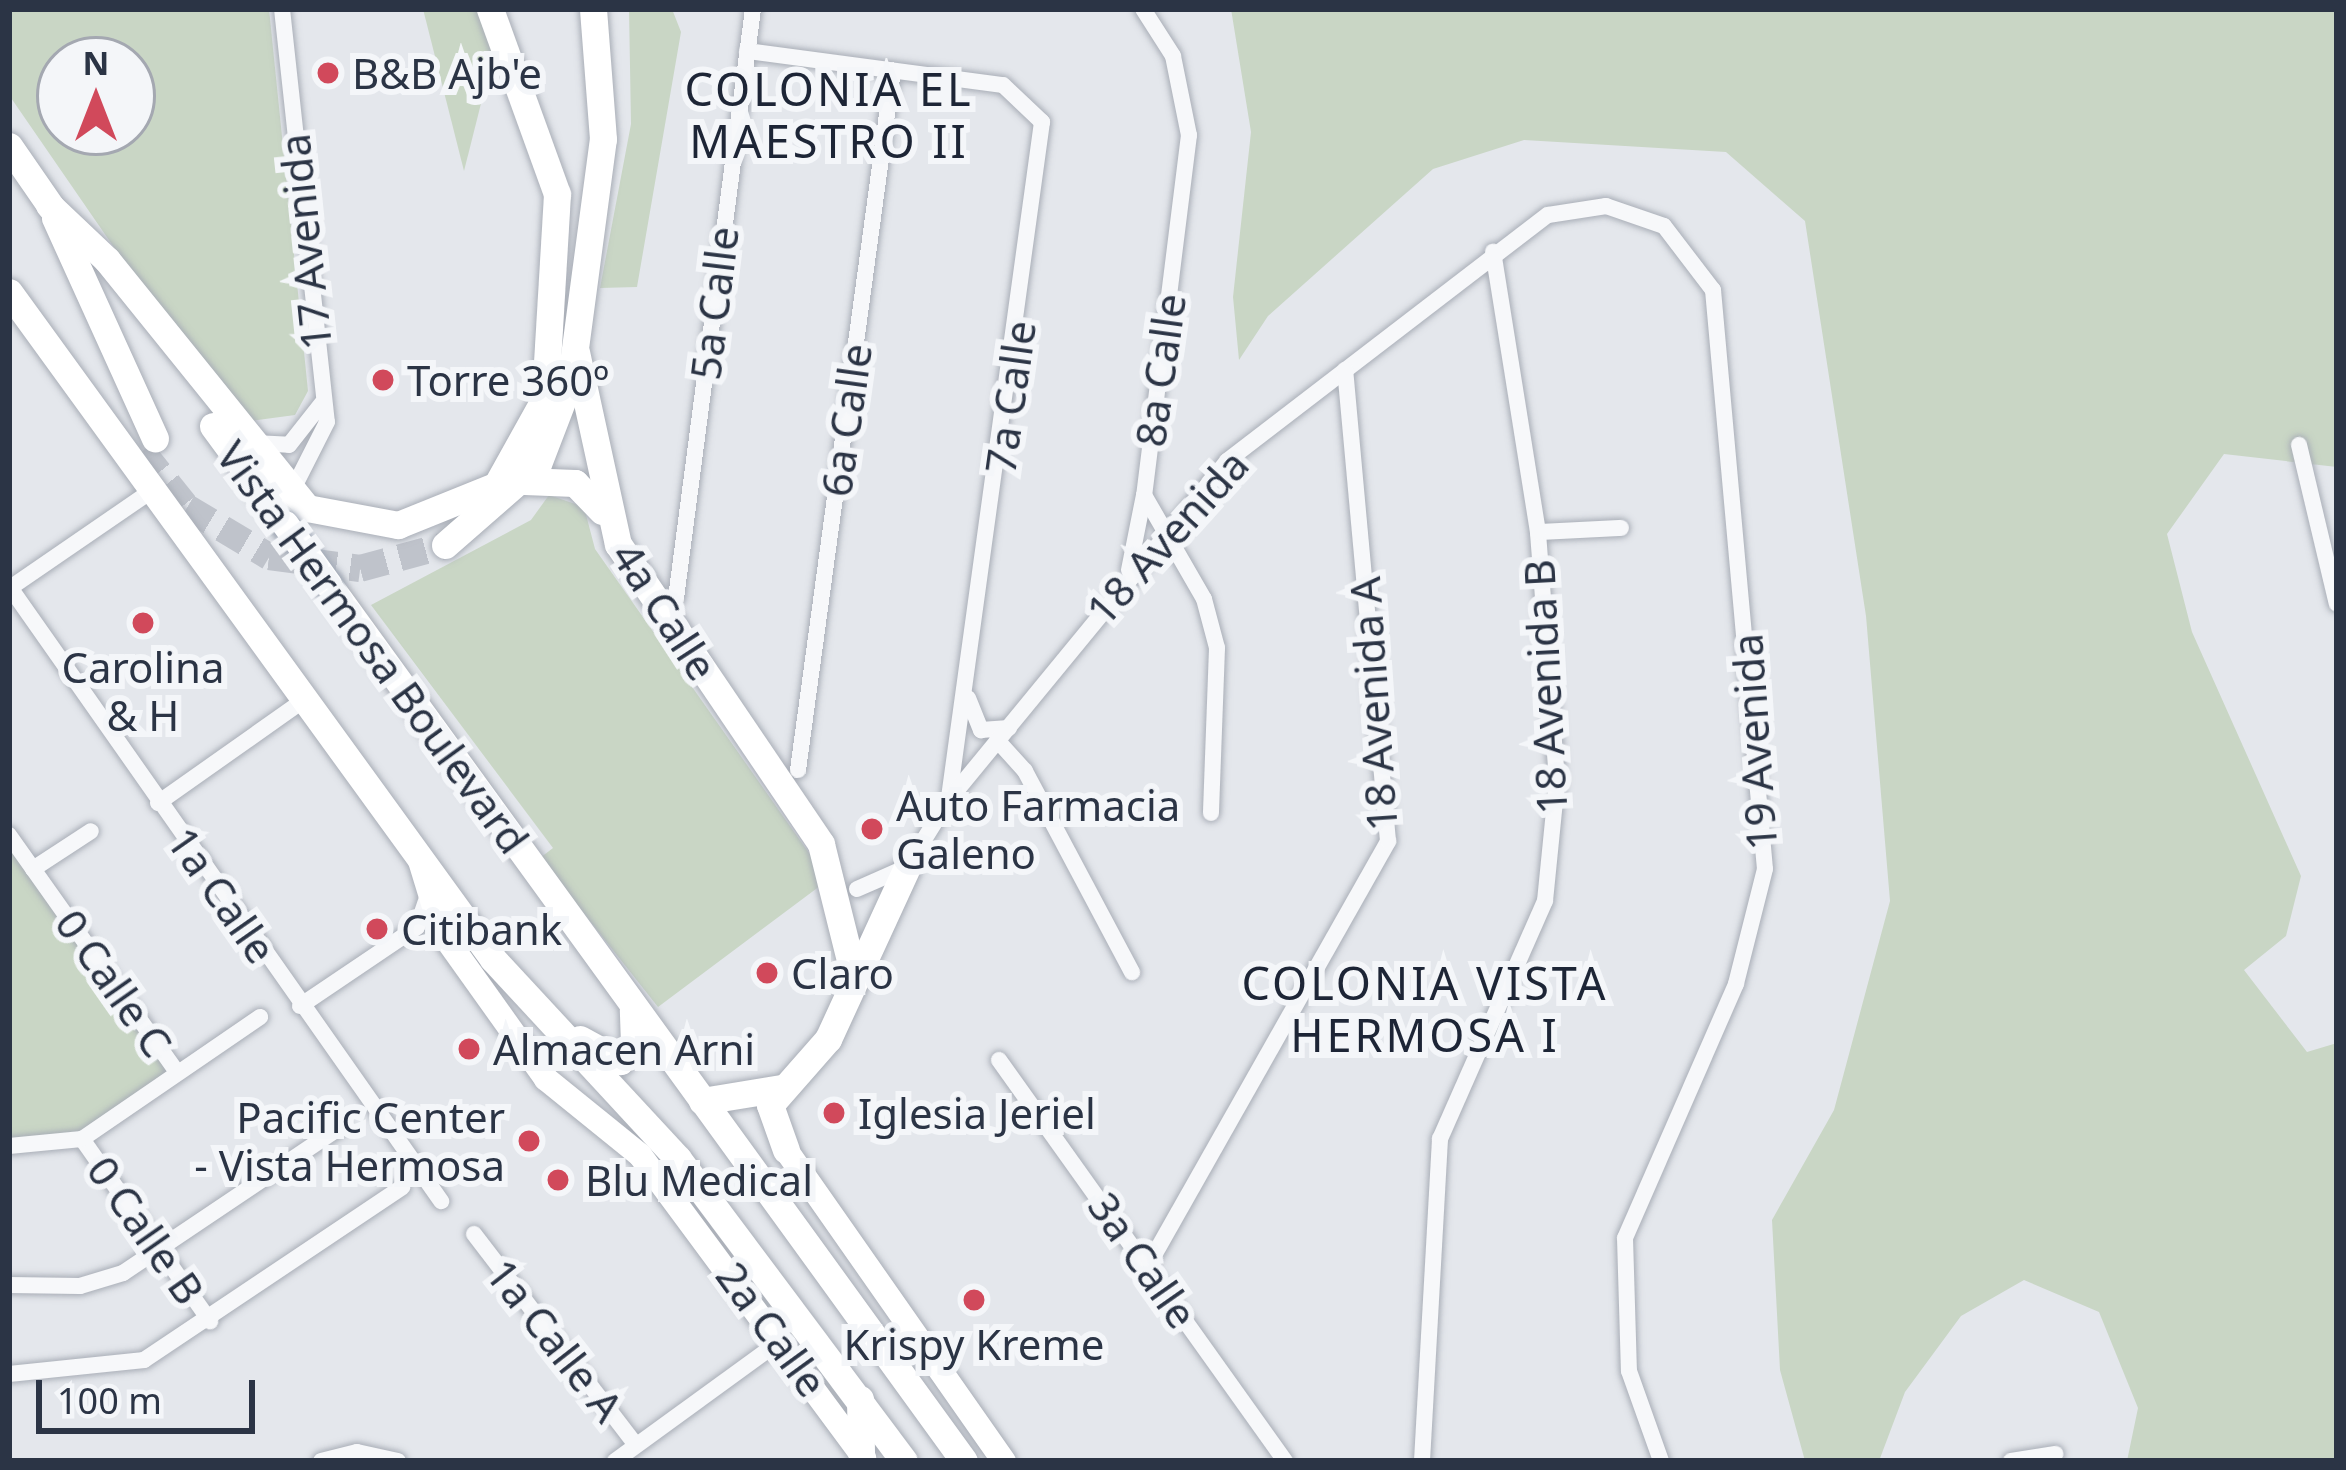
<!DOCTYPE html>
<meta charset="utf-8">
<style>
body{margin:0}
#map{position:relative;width:2346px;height:1470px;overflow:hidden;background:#e4e7ec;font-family:"Noto Sans",sans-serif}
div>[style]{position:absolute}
.green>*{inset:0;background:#c9d6c5}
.primary-tunnel>*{height:27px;margin-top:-13.5px;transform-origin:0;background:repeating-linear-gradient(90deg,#bfc3cb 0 27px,transparent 0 41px)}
.roads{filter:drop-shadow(0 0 3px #a9aeb7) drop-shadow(0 0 3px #a9aeb7)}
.street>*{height:16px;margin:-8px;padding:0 8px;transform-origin:8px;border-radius:8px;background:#f7f8fa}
.secondary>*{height:24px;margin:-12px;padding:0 12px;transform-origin:12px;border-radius:12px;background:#fff}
.primary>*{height:27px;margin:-13.5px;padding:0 13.5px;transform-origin:13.5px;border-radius:13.5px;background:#fff}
.bridges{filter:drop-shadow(0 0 3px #a3abb8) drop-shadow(0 0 3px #a3abb8)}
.primary-bridge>*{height:27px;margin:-13.5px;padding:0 13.5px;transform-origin:13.5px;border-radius:13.5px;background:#fff}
.dots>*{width:33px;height:33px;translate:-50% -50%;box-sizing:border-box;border:6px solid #f4f6f9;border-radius:50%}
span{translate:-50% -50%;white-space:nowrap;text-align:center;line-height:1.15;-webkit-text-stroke:12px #f4f6f9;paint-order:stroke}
.poi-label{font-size:42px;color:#2b3445}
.left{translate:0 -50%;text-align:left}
.right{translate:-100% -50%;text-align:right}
.street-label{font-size:42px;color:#2b3445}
.neighbourhood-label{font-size:45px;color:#1d2536;letter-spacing:3px}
.frame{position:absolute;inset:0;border:12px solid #2b3445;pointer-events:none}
.north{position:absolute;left:36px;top:36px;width:120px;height:120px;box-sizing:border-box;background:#f4f6f9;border:3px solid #a4a8b1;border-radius:50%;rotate:0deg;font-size:33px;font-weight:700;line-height:48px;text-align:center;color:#2b3445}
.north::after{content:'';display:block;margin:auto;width:42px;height:54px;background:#d1495b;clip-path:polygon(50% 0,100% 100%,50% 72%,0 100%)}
.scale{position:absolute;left:36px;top:1380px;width:219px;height:54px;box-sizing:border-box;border:6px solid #2b3445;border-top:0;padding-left:15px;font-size:36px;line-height:42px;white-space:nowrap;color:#2b3445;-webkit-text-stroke:9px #f4f6f9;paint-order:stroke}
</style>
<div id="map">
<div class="green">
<div style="clip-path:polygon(evenodd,9px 9px,269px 9px,308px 391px,295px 415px,250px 421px,122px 259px,9px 95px,9px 9px,60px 60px,132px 60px,132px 132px,60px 132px,60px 60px)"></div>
<div style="clip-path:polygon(423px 9px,481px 9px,494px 52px,464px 171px)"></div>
<div style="clip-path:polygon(629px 9px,672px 9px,681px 32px,637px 287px,600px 288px,631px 124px)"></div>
<div style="clip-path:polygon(1231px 9px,2337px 9px,2337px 467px,2224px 454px,2167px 534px,2192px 632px,2301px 876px,2286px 936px,2244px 970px,2307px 1052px,2337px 1043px,2337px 1461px,2127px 1461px,2138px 1408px,2099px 1312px,2024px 1280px,1961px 1316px,1905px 1392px,1879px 1461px,1805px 1461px,1780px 1370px,1772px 1220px,1834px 1110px,1890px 901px,1866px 616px,1805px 221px,1726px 152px,1524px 140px,1433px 169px,1268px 316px,1239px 360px,1233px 297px,1251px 132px)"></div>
<div style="clip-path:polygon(549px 495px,584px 507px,595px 549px,828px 880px,658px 1007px,540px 858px,553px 848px,371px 605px,531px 520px)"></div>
<div style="clip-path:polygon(9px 842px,174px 1071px,81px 1136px,9px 1144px)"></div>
</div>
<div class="primary-tunnel">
<div style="left:142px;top:451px;width:72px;rotate:51.2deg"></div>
<div style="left:187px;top:507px;width:96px;rotate:30.9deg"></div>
<div style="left:269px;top:556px;width:92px;rotate:7.5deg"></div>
<div style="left:360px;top:568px;width:88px;rotate:-15.1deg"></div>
</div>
<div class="roads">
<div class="street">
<div style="left:282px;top:9px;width:415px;rotate:83.8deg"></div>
<div style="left:327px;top:422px;width:80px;rotate:116.9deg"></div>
<div style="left:1143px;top:9px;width:56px;rotate:57.4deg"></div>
<div style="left:1173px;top:56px;width:81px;rotate:78.6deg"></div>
<div style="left:1189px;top:135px;width:363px;rotate:97.1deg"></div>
<div style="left:1144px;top:495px;width:120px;rotate:60deg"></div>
<div style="left:1204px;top:599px;width:51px;rotate:75.1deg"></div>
<div style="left:1217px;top:648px;width:165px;rotate:92.1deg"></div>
<div style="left:747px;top:51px;width:258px;rotate:7.6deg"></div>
<div style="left:1003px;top:85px;width:54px;rotate:43.5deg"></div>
<div style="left:1042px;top:122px;width:681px;rotate:97.84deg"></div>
<div style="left:254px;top:443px;width:35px;rotate:3deg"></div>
<div style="left:289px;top:445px;width:53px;rotate:-51.8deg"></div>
<div style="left:2299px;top:445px;width:163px;rotate:76.6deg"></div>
<div style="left:1538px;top:532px;width:83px;rotate:-2.8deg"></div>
<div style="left:1129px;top:570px;width:76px;rotate:-78.7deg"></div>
<div style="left:9px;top:586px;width:752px;rotate:54.91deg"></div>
<div style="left:10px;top:588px;width:168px;rotate:-34.5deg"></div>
<div style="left:676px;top:598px;width:594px;rotate:-82.55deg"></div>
<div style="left:968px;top:698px;width:35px;rotate:68deg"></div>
<div style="left:981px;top:730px;width:28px;rotate:-4deg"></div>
<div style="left:997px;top:740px;width:42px;rotate:47.9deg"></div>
<div style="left:1025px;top:771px;width:228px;rotate:62deg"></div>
<div style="left:798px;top:770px;width:706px;rotate:-82.27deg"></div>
<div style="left:158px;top:803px;width:179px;rotate:-35.2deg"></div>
<div style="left:9px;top:835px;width:291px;rotate:54.7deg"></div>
<div style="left:33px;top:869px;width:69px;rotate:-33.2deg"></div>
<div style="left:857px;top:889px;width:55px;rotate:-23.7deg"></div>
<div style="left:907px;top:867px;width:78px;rotate:-58.2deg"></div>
<div style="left:948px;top:801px;width:440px;rotate:-50.6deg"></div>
<div style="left:1227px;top:461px;width:404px;rotate:-37.5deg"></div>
<div style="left:1548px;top:215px;width:59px;rotate:-8.8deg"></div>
<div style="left:1606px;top:206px;width:61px;rotate:19deg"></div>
<div style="left:1664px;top:226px;width:81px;rotate:52.6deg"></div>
<div style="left:1713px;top:290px;width:581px;rotate:84.87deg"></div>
<div style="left:1765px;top:869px;width:119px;rotate:104.2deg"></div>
<div style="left:1736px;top:984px;width:277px;rotate:113.6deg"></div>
<div style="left:1625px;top:1238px;width:133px;rotate:88.3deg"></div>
<div style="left:1629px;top:1371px;width:96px;rotate:70.4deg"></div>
<div style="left:300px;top:1006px;width:141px;rotate:-34deg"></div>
<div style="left:417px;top:927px;width:31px;rotate:-71deg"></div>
<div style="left:999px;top:1060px;width:493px;rotate:54.5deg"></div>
<div style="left:82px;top:1139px;width:223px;rotate:54.9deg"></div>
<div style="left:9px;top:1146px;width:73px;rotate:-5.5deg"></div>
<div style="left:82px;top:1139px;width:216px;rotate:-34.4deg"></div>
<div style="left:474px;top:1234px;width:266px;rotate:52.5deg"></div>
<div style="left:1149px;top:1264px;width:486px;rotate:-60.5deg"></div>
<div style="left:1388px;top:841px;width:473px;rotate:-95.2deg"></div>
<div style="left:9px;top:1285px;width:71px;rotate:0.8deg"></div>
<div style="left:80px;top:1286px;width:45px;rotate:-16.8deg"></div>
<div style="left:123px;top:1273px;width:264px;rotate:-33.9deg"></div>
<div style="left:9px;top:1374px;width:136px;rotate:-5.9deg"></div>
<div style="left:144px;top:1360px;width:311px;rotate:-33.8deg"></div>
<div style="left:321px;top:1461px;width:37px;rotate:-14deg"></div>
<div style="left:357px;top:1452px;width:42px;rotate:12.4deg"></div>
<div style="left:615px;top:1461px;width:204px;rotate:-36deg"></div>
<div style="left:1422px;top:1461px;width:323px;rotate:-86.8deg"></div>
<div style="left:1440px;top:1139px;width:260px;rotate:-66.2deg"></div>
<div style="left:1545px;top:901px;width:122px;rotate:-84.3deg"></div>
<div style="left:1557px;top:780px;width:249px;rotate:-94.4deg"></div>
<div style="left:1538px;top:532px;width:284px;rotate:-99.1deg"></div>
<div style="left:2011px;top:1461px;width:45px;rotate:-9deg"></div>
</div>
<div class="secondary">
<div style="left:420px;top:861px;width:75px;rotate:73deg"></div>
<div style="left:442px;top:933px;width:179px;rotate:54.5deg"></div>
<div style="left:546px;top:1079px;width:121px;rotate:39deg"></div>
<div style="left:640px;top:1155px;width:377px;rotate:53.5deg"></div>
<div style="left:786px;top:1150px;width:380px;rotate:55deg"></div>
</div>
<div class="primary">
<div style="left:490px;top:9px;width:197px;rotate:70.1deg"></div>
<div style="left:557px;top:194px;width:204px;rotate:93.4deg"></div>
<div style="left:545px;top:398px;width:103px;rotate:119.1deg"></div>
<div style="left:9px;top:146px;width:86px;rotate:55.4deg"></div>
<div style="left:49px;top:205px;width:80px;rotate:43.5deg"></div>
<div style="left:107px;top:260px;width:319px;rotate:51.1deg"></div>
<div style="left:307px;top:508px;width:93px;rotate:10.6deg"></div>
<div style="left:398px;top:525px;width:107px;rotate:-22deg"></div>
<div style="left:55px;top:218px;width:242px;rotate:65.6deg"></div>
<div style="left:9px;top:292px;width:824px;rotate:54.03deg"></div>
<div style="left:493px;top:959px;width:272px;rotate:47.2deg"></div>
<div style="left:678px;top:1159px;width:377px;rotate:53.2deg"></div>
<div style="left:576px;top:352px;width:197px;rotate:77.7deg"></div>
<div style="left:618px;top:544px;width:362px;rotate:55.9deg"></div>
<div style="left:821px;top:844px;width:136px;rotate:76deg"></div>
<div style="left:213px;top:426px;width:122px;rotate:53.7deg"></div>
<div style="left:524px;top:481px;width:51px;rotate:2.2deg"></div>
<div style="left:575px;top:483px;width:39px;rotate:46deg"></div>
<div style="left:445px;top:545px;width:123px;rotate:-41.1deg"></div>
<div style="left:538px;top:464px;width:92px;rotate:-69deg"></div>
<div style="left:571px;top:378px;width:241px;rotate:-82.4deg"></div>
<div style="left:603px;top:139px;width:130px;rotate:-94.4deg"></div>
<div style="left:328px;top:584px;width:1083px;rotate:54.05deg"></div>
<div style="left:580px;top:1039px;width:46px;rotate:28.8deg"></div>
<div style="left:620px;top:1061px;width:22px;rotate:-51deg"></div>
<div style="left:634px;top:1044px;width:34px;rotate:-92deg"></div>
<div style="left:702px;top:1101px;width:80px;rotate:-9.3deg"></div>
<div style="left:786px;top:1150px;width:48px;rotate:-109.6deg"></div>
<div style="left:770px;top:1105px;width:88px;rotate:-48.7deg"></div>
<div style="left:828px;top:1039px;width:189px;rotate:-65.3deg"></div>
<div style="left:860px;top:1399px;width:54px;rotate:88.9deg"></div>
</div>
</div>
<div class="bridges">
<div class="primary-bridge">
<div style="left:285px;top:524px;width:74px;rotate:54.4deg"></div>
</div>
</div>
<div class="dots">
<div style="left:328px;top:73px;background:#d1495b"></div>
<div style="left:383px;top:380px;background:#d1495b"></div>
<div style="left:143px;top:623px;background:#d1495b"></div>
<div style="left:872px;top:829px;background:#d1495b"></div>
<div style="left:377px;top:929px;background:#d1495b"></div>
<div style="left:767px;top:973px;background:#d1495b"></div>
<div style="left:469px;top:1049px;background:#d1495b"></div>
<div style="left:834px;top:1113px;background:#d1495b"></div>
<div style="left:529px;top:1141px;background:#d1495b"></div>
<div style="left:558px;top:1180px;background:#d1495b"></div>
<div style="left:974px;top:1300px;background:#d1495b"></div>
</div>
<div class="poi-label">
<span class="left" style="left:352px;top:73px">B&amp;B Ajb'e</span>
<span class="left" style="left:407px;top:380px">Torre 360º</span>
<span style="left:143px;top:691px">Carolina<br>&amp; H</span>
<span class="left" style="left:896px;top:829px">Auto Farmacia<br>Galeno</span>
<span class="left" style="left:401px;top:929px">Citibank</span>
<span class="left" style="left:791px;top:973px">Claro</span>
<span class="left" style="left:493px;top:1049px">Almacen Arni</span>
<span class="left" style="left:858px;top:1113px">Iglesia Jeriel</span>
<span class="right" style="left:505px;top:1141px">Pacific Center<br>- Vista Hermosa</span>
<span class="left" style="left:585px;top:1180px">Blu Medical</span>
<span style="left:974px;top:1344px">Krispy Kreme</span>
</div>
<div class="street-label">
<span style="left:305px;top:242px;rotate:-96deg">17 Avenida</span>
<span style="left:714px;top:303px;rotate:-83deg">5a Calle</span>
<span style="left:1160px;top:370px;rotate:-82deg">8a Calle</span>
<span style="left:1010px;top:397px;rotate:-82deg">7a Calle</span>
<span style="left:846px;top:420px;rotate:-82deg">6a Calle</span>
<span style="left:1167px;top:537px;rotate:-48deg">18 Avenida</span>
<span style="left:665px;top:611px;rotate:57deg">4a Calle</span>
<span style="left:373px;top:647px;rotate:54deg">Vista Hermosa Boulevard</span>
<span style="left:1545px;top:687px;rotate:-93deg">18 Avenida B</span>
<span style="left:1373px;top:704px;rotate:-94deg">18 Avenida A</span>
<span style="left:1754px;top:742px;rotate:-94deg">19 Avenida</span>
<span style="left:222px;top:895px;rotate:55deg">1a Calle</span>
<span style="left:114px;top:983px;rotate:55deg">0 Calle C</span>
<span style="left:146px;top:1230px;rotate:55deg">0 Calle B</span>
<span style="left:1143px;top:1260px;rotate:55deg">3a Calle</span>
<span style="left:772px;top:1329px;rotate:54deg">2a Calle</span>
<span style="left:555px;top:1340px;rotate:52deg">1a Calle A</span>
</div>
<div class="neighbourhood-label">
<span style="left:829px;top:115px">COLONIA EL<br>MAESTRO II</span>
<span style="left:1425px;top:1009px">COLONIA VISTA<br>HERMOSA I</span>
</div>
<div class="frame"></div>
<div class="north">N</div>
<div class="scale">100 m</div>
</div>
